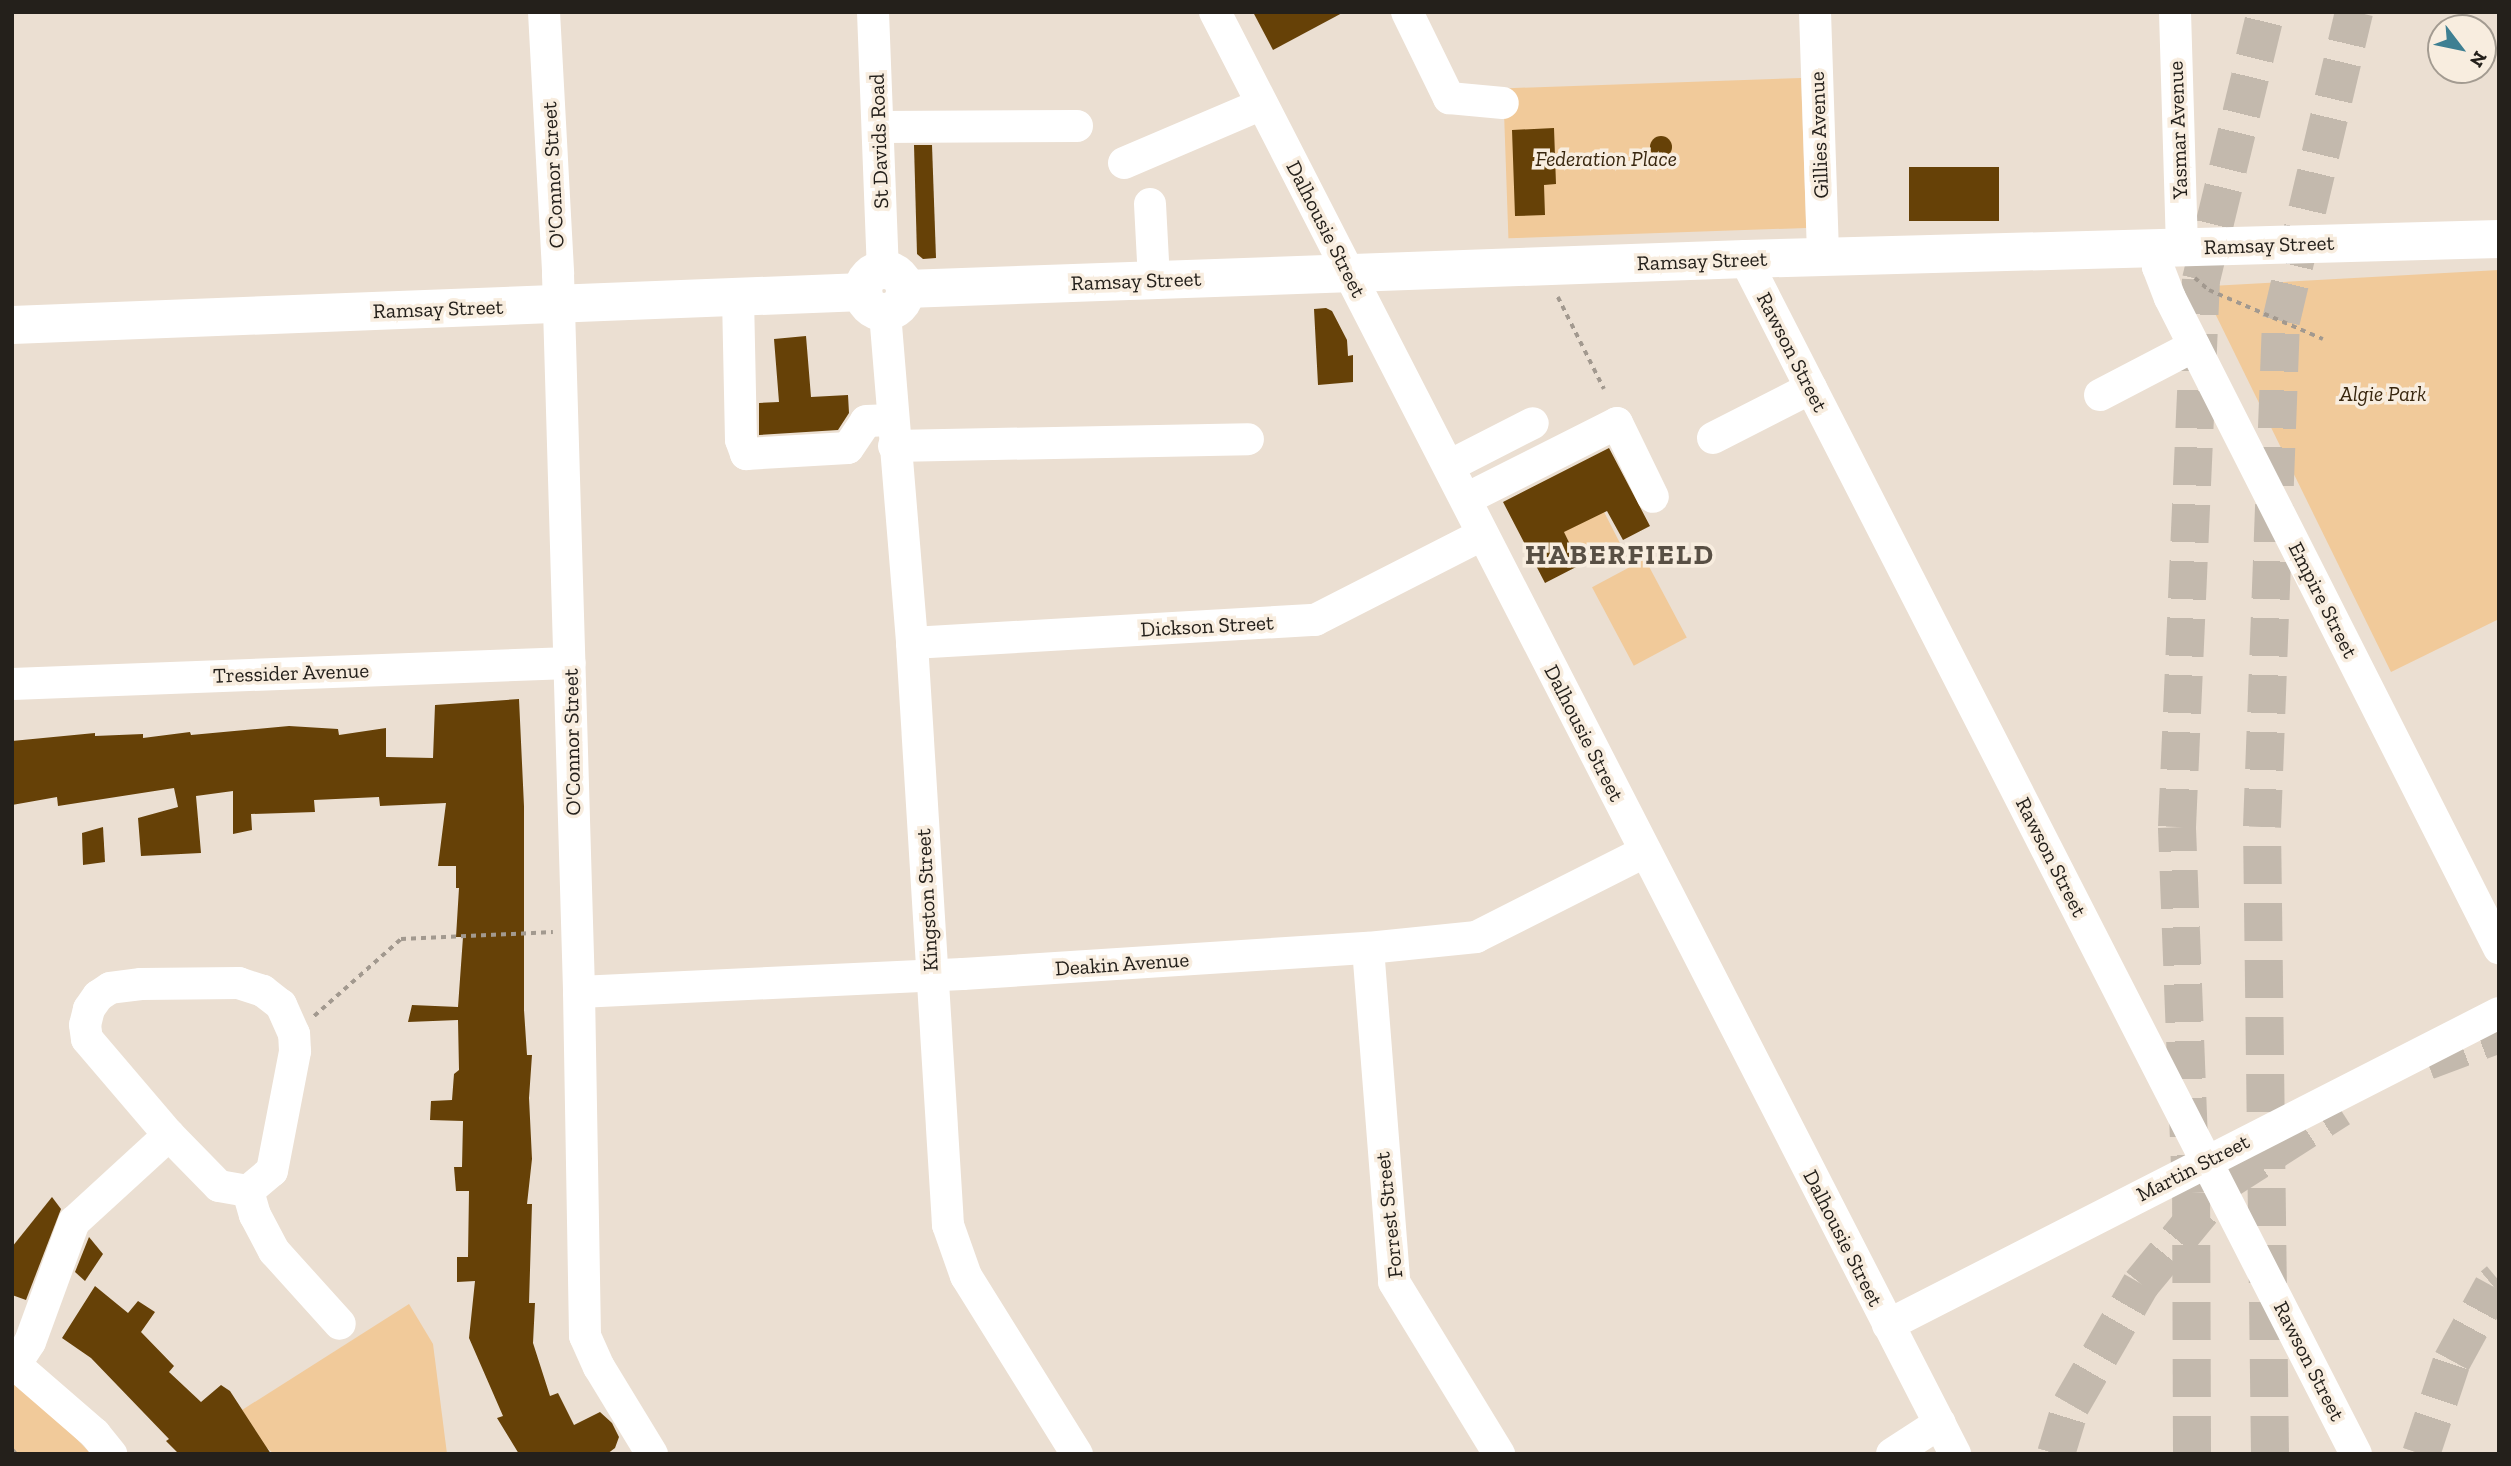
<!DOCTYPE html>
<style>
body{margin:0}
#map{position:relative;width:2511px;height:1466px;overflow:hidden;background:#ebdfd2;font-family:"Zilla Slab",serif}
div>[style]{position:absolute}
.green>*{inset:0;background:#f1ca9a;transform-origin:0 0}
.building>*{inset:0;background:#664107;transform-origin:0 0}
.round{border-radius:50%}
.highway-tunnel>*{height:38px;margin-top:-19px;transform-origin:0;background:repeating-linear-gradient(90deg,#c3b9ad 0 38px,transparent 0 57px)}
.path>*{height:3.5px;margin-top:-1.75px;transform-origin:0;background:repeating-linear-gradient(90deg,#a2998f 0 5px,transparent 0 10px)}
.minor>*{height:32px;margin:-16px;padding:0 16px;transform-origin:16px;border-radius:16px;background:#fff}
.major>*{height:38px;margin:-19px;padding:0 19px;transform-origin:19px;border-radius:19px;background:#fff}
.major>.ring{margin:-19px;padding:0;box-sizing:content-box;background:none;border:38px solid #fff;border-radius:50%}
span{translate:-50% -50%;white-space:nowrap;text-align:center;line-height:1.15;-webkit-text-stroke:7px #f8eddf;paint-order:stroke}
.street-label{font-size:21px;color:#24201b}
.park-label{font-size:21px;color:#38260e;font-style:italic}
.district-label{font-size:28px;color:#584f44;font-weight:700;letter-spacing:2px}
.frame{position:absolute;inset:0;border:14px solid #24201b;pointer-events:none}
.north{position:absolute;left:2427px;top:14px;width:70px;height:70px;box-sizing:border-box;background:#f8eddf;border:2px solid #a39b91;border-radius:50%;rotate:122deg;font-size:19px;font-weight:700;line-height:28px;text-align:center;color:#24201b}
.north::after{content:'';display:block;margin:auto;width:24px;height:32px;background:#3e7f92;clip-path:polygon(50% 0,100% 100%,50% 72%,0 100%)}
</style>
<div id="map">
<div class="green">
<div style="left:1801px;top:78px;width:150px;height:298px;rotate:88deg"></div>
<div style="clip-path:polygon(2499px 270px,2499px 619px,2391px 672px,2206px 295px,2211px 286px)"></div>
<div style="left:1599px;top:502px;width:46px;height:45px;rotate:63deg"></div>
<div style="left:1645px;top:559px;width:89px;height:60px;rotate:62deg"></div>
<div style="clip-path:polygon(409px 1304px,433px 1344px,447px 1454px,274px 1454px,266px 1447px,242px 1410px)"></div>
<div style="clip-path:polygon(12px 1378px,35px 1396px,91px 1454px,12px 1454px)"></div>
</div>
<div class="building">
<div style="clip-path:polygon(1253px 12px,1344px 12px,1273px 50px)"></div>
<div style="clip-path:polygon(1554px 128px,1556px 184px,1544px 185px,1545px 215px,1515px 216px,1512px 130px)"></div>
<div class="round" style="left:1650px;top:136px;width:22px;height:22px"></div>
<div style="clip-path:polygon(914px 145px,932px 145px,936px 258px,923px 259px,917px 254px)"></div>
<div style="left:1999px;top:167px;width:54px;height:90px;rotate:90deg"></div>
<div style="clip-path:polygon(1326px 308px,1332px 311px,1347px 340px,1348px 356px,1353px 355px,1353px 382px,1318px 385px,1314px 309px)"></div>
<div style="clip-path:polygon(806px 336px,811px 397px,848px 395px,849px 413px,838px 430px,759px 435px,759px 403px,779px 402px,774px 339px)"></div>
<div style="clip-path:polygon(1609px 448px,1650px 526px,1623px 540px,1607px 511px,1564px 532px,1580px 565px,1545px 583px,1503px 502px)"></div>
<div style="clip-path:polygon(519px 699px,524px 806px,524px 1010px,527px 1055px,532px 1055px,529px 1098px,532px 1159px,527px 1204px,532px 1204px,529px 1303px,535px 1303px,533px 1343px,550px 1396px,558px 1393px,574px 1425px,600px 1412px,612px 1423px,619px 1437px,615px 1448px,607px 1454px,519px 1454px,497px 1418px,503px 1416px,469px 1338px,475px 1281px,457px 1282px,457px 1257px,468px 1257px,469px 1191px,456px 1191px,454px 1167px,462px 1167px,463px 1121px,430px 1120px,431px 1101px,452px 1100px,454px 1074px,459px 1070px,458px 1020px,408px 1022px,412px 1005px,458px 1007px,463px 937px,456px 937px,459px 888px,456px 888px,456px 866px,438px 866px,446px 803px,380px 806px,379px 797px,314px 800px,315px 812px,251px 814px,252px 830px,233px 834px,233px 791px,196px 796px,201px 853px,141px 856px,138px 818px,178px 807px,174px 788px,58px 806px,57px 797px,12px 805px,12px 741px,95px 733px,95px 736px,143px 734px,143px 738px,190px 732px,191px 735px,289px 726px,338px 729px,339px 735px,386px 728px,386px 757px,433px 758px,435px 705px)"></div>
<div style="clip-path:polygon(103px 827px,105px 862px,83px 865px,82px 833px)"></div>
<div style="clip-path:polygon(52px 1197px,61px 1209px,26px 1300px,12px 1295px,12px 1247px)"></div>
<div style="clip-path:polygon(89px 1237px,103px 1254px,85px 1281px,75px 1272px)"></div>
<div style="clip-path:polygon(95px 1286px,128px 1313px,138px 1301px,155px 1312px,141px 1332px,174px 1366px,169px 1372px,201px 1402px,221px 1385px,230px 1391px,271px 1454px,179px 1454px,166px 1441px,169px 1439px,91px 1358px,62px 1338px)"></div>
</div>
<div class="highway-tunnel">
<div style="left:2427px;top:1061px;width:77px;rotate:-20.6deg"></div>
<div style="left:2056px;top:1454px;width:51px;rotate:-73deg"></div>
<div style="left:2071px;top:1405px;width:140px;rotate:-60deg"></div>
<div style="left:2141px;top:1284px;width:134px;rotate:-50.5deg"></div>
<div style="left:2226px;top:1181px;width:135px;rotate:-32.6deg"></div>
<div style="left:2192px;top:1454px;width:261px;rotate:-90.2deg"></div>
<div style="left:2191px;top:1193px;width:366px;rotate:-92.2deg"></div>
<div style="left:2177px;top:827px;width:548px;rotate:-87.49deg"></div>
<div style="left:2201px;top:280px;width:276px;rotate:-76.4deg"></div>
<div style="left:2270px;top:1454px;width:627px;rotate:-90.73deg"></div>
<div style="left:2262px;top:827px;width:506px;rotate:-87.85deg"></div>
<div style="left:2281px;top:321px;width:318px;rotate:-76.7deg"></div>
<div style="left:2421px;top:1454px;width:98px;rotate:-71.6deg"></div>
<div style="left:2452px;top:1361px;width:85px;rotate:-61.3deg"></div>
<div style="left:2493px;top:1286px;width:8px;rotate:-40deg"></div>
</div>
<div class="path">
<div style="left:2195px;top:278px;width:18px;rotate:41deg"></div>
<div style="left:2209px;top:290px;width:124px;rotate:23.3deg"></div>
<div style="left:1558px;top:297px;width:103px;rotate:63.4deg"></div>
<div style="left:314px;top:1016px;width:116px;rotate:-41.5deg"></div>
<div style="left:401px;top:939px;width:152px;rotate:-2.6deg"></div>
<div style="left:12px;top:1449px;width:6px;rotate:51deg"></div>
</div>
<div class="minor">
<div style="left:544px;top:12px;width:262px;rotate:86.9deg"></div>
<div style="left:558px;top:274px;width:718px;rotate:88.32deg"></div>
<div style="left:579px;top:992px;width:344px;rotate:89deg"></div>
<div style="left:585px;top:1336px;width:34px;rotate:66deg"></div>
<div style="left:599px;top:1367px;width:102px;rotate:58.7deg"></div>
<div style="left:873px;top:12px;width:257px;rotate:87.8deg"></div>
<div style="left:1215px;top:12px;width:1621px;rotate:62.83deg"></div>
<div style="left:1407px;top:12px;width:96px;rotate:64deg"></div>
<div style="left:1449px;top:98px;width:54px;rotate:5.3deg"></div>
<div style="left:1815px;top:12px;width:245px;rotate:88.1deg"></div>
<div style="left:2175px;top:12px;width:235px;rotate:88.3deg"></div>
<div style="left:878px;top:127px;width:199px;rotate:-0.3deg"></div>
<div style="left:1124px;top:163px;width:150px;rotate:-23.1deg"></div>
<div style="left:1150px;top:204px;width:76px;rotate:87deg"></div>
<div style="left:2157px;top:249px;width:18px;rotate:87deg"></div>
<div style="left:2158px;top:267px;width:33px;rotate:69deg"></div>
<div style="left:2170px;top:298px;width:729px;rotate:63.15deg"></div>
<div style="left:1745px;top:259px;width:1342px;rotate:62.92deg"></div>
<div style="left:738px;top:297px;width:143px;rotate:88.8deg"></div>
<div style="left:741px;top:440px;width:15px;rotate:70deg"></div>
<div style="left:746px;top:454px;width:102px;rotate:-3.4deg"></div>
<div style="left:848px;top:448px;width:32px;rotate:-56deg"></div>
<div style="left:866px;top:421px;width:26px;rotate:-2deg"></div>
<div style="left:885px;top:313px;width:331px;rotate:85.3deg"></div>
<div style="left:912px;top:643px;width:583px;rotate:86.46deg"></div>
<div style="left:948px;top:1225px;width:54px;rotate:70.6deg"></div>
<div style="left:966px;top:1276px;width:210px;rotate:58.1deg"></div>
<div style="left:2100px;top:395px;width:106px;rotate:-27.5deg"></div>
<div style="left:1713px;top:438px;width:110px;rotate:-27deg"></div>
<div style="left:894px;top:446px;width:354px;rotate:-1.1deg"></div>
<div style="left:1449px;top:466px;width:94px;rotate:-27.1deg"></div>
<div style="left:1466px;top:499px;width:169px;rotate:-26.7deg"></div>
<div style="left:1617px;top:423px;width:82px;rotate:64.1deg"></div>
<div style="left:912px;top:643px;width:404px;rotate:-3.3deg"></div>
<div style="left:1315px;top:620px;width:187px;rotate:-27deg"></div>
<div style="left:12px;top:684px;width:558px;rotate:-2.16deg"></div>
<div style="left:1368px;top:948px;width:335px;rotate:85.5deg"></div>
<div style="left:1394px;top:1282px;width:202px;rotate:58.6deg"></div>
<div style="left:579px;top:992px;width:384px;rotate:-2.7deg"></div>
<div style="left:963px;top:974px;width:406px;rotate:-3.7deg"></div>
<div style="left:1368px;top:948px;width:109px;rotate:-5.8deg"></div>
<div style="left:1476px;top:937px;width:188px;rotate:-26.8deg"></div>
<div style="left:248px;top:1191px;width:25px;rotate:74deg"></div>
<div style="left:255px;top:1215px;width:41px;rotate:62.2deg"></div>
<div style="left:274px;top:1251px;width:98px;rotate:47.9deg"></div>
<div style="left:1888px;top:1325px;width:686px;rotate:-27.05deg"></div>
<div style="left:12px;top:1362px;width:110px;rotate:40.9deg"></div>
<div style="left:95px;top:1434px;width:26px;rotate:51deg"></div>
<div style="left:15px;top:1365px;width:27px;rotate:-57deg"></div>
<div style="left:30px;top:1342px;width:128px;rotate:-69.9deg"></div>
<div style="left:74px;top:1222px;width:129px;rotate:-42.5deg"></div>
<div style="left:169px;top:1135px;width:71px;rotate:45.6deg"></div>
<div style="left:219px;top:1186px;width:29px;rotate:10deg"></div>
<div style="left:248px;top:1191px;width:31px;rotate:-40deg"></div>
<div style="left:272px;top:1171px;width:122px;rotate:-79.1deg"></div>
<div style="left:295px;top:1051px;width:17px;rotate:-93deg"></div>
<div style="left:294px;top:1034px;width:32px;rotate:-114deg"></div>
<div style="left:281px;top:1005px;width:23px;rotate:-142deg"></div>
<div style="left:263px;top:991px;width:25px;rotate:-162deg"></div>
<div style="left:239px;top:983px;width:98px;rotate:179.4deg"></div>
<div style="left:141px;top:984px;width:31px;rotate:173deg"></div>
<div style="left:110px;top:988px;width:14px;rotate:146deg"></div>
<div style="left:98px;top:996px;width:16px;rotate:125deg"></div>
<div style="left:89px;top:1009px;width:16px;rotate:104deg"></div>
<div style="left:85px;top:1025px;width:14px;rotate:82deg"></div>
<div style="left:87px;top:1039px;width:126px;rotate:49.5deg"></div>
<div style="left:1892px;top:1454px;width:57px;rotate:-32.9deg"></div>
</div>
<div class="major">
<div class="ring" style="left:863px;top:270px;width:4px;height:4px"></div>
<div style="left:906px;top:289px;width:840px;rotate:-2.05deg"></div>
<div style="left:1745px;top:259px;width:754px;rotate:-1.52deg"></div>
<div style="left:12px;top:325px;width:852px;rotate:-2.22deg"></div>
</div>
<div class="street-label">
<span style="left:2178px;top:130px;rotate:-92deg">Yasmar Avenue</span>
<span style="left:1819px;top:135px;rotate:-92deg">Gillies Avenue</span>
<span style="left:879px;top:141px;rotate:-92deg">St Davids Road</span>
<span style="left:553px;top:175px;rotate:-93deg">O'Connor Street</span>
<span style="left:1326px;top:229px;rotate:63deg">Dalhousie Street</span>
<span style="left:2269px;top:245px;rotate:-2deg">Ramsay Street</span>
<span style="left:1702px;top:261px;rotate:-2deg">Ramsay Street</span>
<span style="left:1136px;top:281px;rotate:-2deg">Ramsay Street</span>
<span style="left:438px;top:309px;rotate:-2deg">Ramsay Street</span>
<span style="left:1792px;top:352px;rotate:63deg">Rawson Street</span>
<span style="left:2323px;top:600px;rotate:63deg">Empire Street</span>
<span style="left:1207px;top:626px;rotate:-3deg">Dickson Street</span>
<span style="left:291px;top:673px;rotate:-2deg">Tressider Avenue</span>
<span style="left:1584px;top:733px;rotate:63deg">Dalhousie Street</span>
<span style="left:572px;top:742px;rotate:-91deg">O'Connor Street</span>
<span style="left:2051px;top:857px;rotate:63deg">Rawson Street</span>
<span style="left:927px;top:900px;rotate:-93deg">Kingston Street</span>
<span style="left:1122px;top:964px;rotate:-4deg">Deakin Avenue</span>
<span style="left:2193px;top:1168px;rotate:-27deg">Martin Street</span>
<span style="left:1389px;top:1215px;rotate:-96deg">Forrest Street</span>
<span style="left:1843px;top:1238px;rotate:63deg">Dalhousie Street</span>
<span style="left:2309px;top:1361px;rotate:63deg">Rawson Street</span>
</div>
<div class="park-label">
<span style="left:1606px;top:159px">Federation Place</span>
<span style="left:2383px;top:394px">Algie Park</span>
</div>
<div class="district-label">
<span style="left:1620px;top:555px">HABERFIELD</span>
</div>
<div class="frame"></div>
<div class="north">N</div>
</div>
